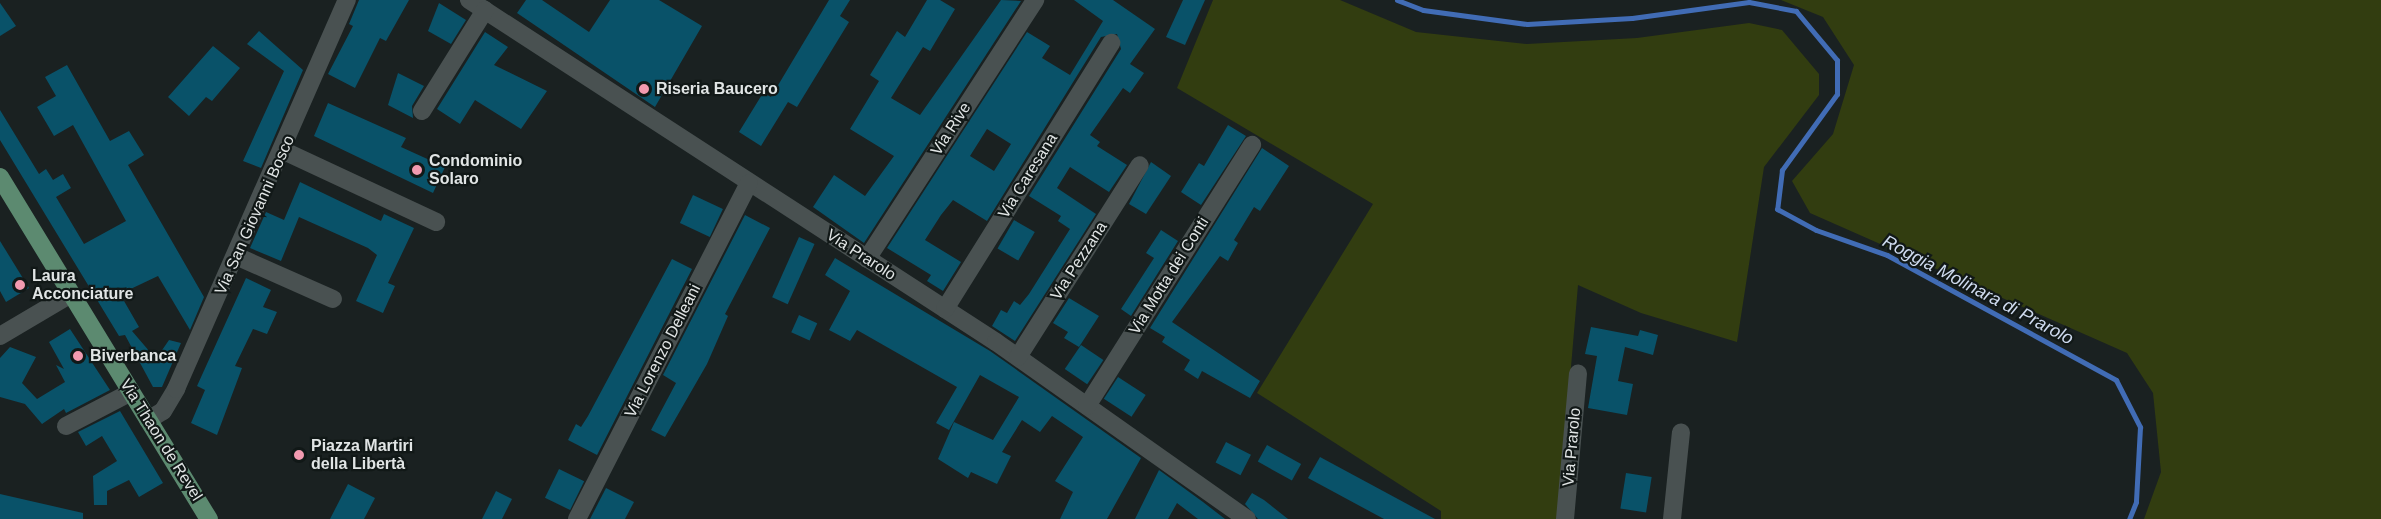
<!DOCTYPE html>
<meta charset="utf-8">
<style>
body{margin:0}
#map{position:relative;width:2381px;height:519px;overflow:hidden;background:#1a2121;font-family:Arial,sans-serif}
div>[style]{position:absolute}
.green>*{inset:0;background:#323d10}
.stream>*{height:5px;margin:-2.5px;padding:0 2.5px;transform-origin:2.5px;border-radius:2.5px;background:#416cb5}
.building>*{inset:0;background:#095269;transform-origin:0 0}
.minor>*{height:18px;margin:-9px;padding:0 9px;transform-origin:9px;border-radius:9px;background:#495151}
.major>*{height:18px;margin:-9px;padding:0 9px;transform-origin:9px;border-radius:9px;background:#5c8a70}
.dots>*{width:16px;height:16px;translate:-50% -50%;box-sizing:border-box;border:3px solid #111817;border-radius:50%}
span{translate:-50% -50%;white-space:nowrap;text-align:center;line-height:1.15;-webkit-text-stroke:4.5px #111817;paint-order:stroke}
.poi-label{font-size:16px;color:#e1e5e5;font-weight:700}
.left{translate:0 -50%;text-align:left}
.street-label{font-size:16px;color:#e1e5e5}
.water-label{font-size:18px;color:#cedaee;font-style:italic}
</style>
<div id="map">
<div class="green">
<div style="clip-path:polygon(1213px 0,1340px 0,1416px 32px,1527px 44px,1637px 38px,1749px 23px,1782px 30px,1819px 74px,1819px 95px,1764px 167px,1737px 342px,1641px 313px,1578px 285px,1558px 519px,1441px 519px,1441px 511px,1257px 393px,1373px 204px,1177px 88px)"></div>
<div style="clip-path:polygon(1781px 0,2381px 0,2381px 519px,2144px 519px,2161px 472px,2153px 393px,2127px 353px,1810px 213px,1792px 181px,1833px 134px,1854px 65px,1823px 17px)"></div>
</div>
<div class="stream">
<div style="left:1397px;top:0;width:28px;rotate:21deg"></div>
<div style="left:1423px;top:10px;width:105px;rotate:7.7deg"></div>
<div style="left:1527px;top:24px;width:105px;rotate:-3.3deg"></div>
<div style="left:1632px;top:18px;width:118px;rotate:-7.8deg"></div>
<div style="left:1749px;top:2px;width:48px;rotate:10.8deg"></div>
<div style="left:1796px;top:11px;width:64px;rotate:50.1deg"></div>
<div style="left:1837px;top:60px;width:34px;rotate:90deg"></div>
<div style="left:1837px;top:94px;width:94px;rotate:125.9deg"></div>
<div style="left:1782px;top:170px;width:39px;rotate:97deg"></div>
<div style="left:1777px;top:209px;width:44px;rotate:28.3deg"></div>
<div style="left:1816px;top:230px;width:75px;rotate:19.4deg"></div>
<div style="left:1887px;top:255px;width:261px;rotate:28.6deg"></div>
<div style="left:2116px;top:380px;width:53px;rotate:62.9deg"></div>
<div style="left:2140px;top:427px;width:75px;rotate:93.1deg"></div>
<div style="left:2136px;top:502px;width:18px;rotate:112deg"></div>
</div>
<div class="building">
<div style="clip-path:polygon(359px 0,409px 0,386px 41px,380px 38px,355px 88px,328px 74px,353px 26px,349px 24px)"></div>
<div style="clip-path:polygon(526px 0,542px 0,589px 32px,610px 0,659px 0,702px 26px,655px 107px,517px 13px)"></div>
<div style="clip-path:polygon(829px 0,850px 0,840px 16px,849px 22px,797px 107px,788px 102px,761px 146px,739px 132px,763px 93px,771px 97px)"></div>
<div style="clip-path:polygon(927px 0,940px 0,955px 9px,930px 51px,923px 47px,891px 98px,920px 115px,1001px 0,1021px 1px,864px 243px,813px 207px,834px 175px,865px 196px,894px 156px,850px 129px,879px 81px,870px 75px,897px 31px,905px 37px)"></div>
<div style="clip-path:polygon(evenodd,1074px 0,1113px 0,1155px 29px,1130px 64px,1144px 73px,1130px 93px,1123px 88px,1090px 135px,1100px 142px,1097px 146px,1127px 165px,1109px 192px,1070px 167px,1057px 188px,1096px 214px,1015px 341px,992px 326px,1001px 310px,1007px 313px,1014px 301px,1020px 305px,1029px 294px,1070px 229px,1058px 221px,1061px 216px,1029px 196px,1121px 49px,1117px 34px,1101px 37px,987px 221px,953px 200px,941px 215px,925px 240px,961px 262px,943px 291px,927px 281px,931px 275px,887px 248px,1027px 32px,1050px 46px,1042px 58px,1070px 75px,1103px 21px,1074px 0,987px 129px,1011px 144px,994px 171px,970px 156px,987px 129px)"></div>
<div style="clip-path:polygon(1183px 0,1205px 0,1185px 45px,1166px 37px)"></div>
<div style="clip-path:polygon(0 3px,16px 26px,0 36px)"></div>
<div style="clip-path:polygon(439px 3px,466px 20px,451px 44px,428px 31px)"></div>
<div style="clip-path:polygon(259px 31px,303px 70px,261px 168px,243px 161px,284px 71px,247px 44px)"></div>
<div style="clip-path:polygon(485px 32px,508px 47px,494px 65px,547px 91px,521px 129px,475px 100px,460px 124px,437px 109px)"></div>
<div style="clip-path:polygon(213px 46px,240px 68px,212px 101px,206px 97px,189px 116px,168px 97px)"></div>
<div style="clip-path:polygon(67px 65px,110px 141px,129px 131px,144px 155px,128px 165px,204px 297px,190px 330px,158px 276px,120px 294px,139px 327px,132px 331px,156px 359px,169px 340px,181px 343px,162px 387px,153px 387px,125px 335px,119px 336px,0 140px,0 110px,39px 174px,46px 169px,53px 180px,63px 174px,71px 188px,56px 197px,84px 244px,126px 221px,73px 125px,54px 136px,37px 107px,56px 96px,45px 77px)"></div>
<div style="clip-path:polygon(398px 73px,424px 86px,412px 106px,413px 118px,388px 105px)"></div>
<div style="clip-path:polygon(328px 103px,406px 138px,401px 147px,445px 167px,433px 193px,314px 136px)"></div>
<div style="clip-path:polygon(1228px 125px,1246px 136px,1201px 205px,1181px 192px,1199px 163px,1204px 166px)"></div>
<div style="clip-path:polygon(1262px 148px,1289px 166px,1260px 211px,1254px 207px,1234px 240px,1238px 243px,1228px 261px,1220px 256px,1172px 322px,1260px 381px,1250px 398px,1202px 371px,1198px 379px,1184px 370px,1190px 360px,1162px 342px,1165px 337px,1150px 328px)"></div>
<div style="clip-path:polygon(1151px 162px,1171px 176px,1146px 214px,1129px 204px)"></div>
<div style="clip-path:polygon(300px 182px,381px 221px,384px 214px,414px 228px,388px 283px,395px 286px,383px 313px,356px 301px,377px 255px,368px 248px,299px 217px,281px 261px,250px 248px,266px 212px,284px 220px)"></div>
<div style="left:693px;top:195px;width:33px;height:31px;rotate:25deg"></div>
<div style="clip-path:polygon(745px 215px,770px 228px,725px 314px,728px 316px,707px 364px,665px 437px,651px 430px,676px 383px,663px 375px)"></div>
<div style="left:1014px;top:220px;width:24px;height:33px;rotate:30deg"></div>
<div style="clip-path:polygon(1161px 230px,1178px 241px,1131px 316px,1121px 309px,1154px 258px,1146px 253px)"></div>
<div style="left:799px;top:237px;width:17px;height:66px;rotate:24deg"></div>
<div style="clip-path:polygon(0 241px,29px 288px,6px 302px,0 291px)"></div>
<div style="clip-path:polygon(835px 258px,990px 351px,1141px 458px,1107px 519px,1060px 519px,1073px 492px,1055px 481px,1083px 437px,1052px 416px,1040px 432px,1022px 420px,1002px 452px,1011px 456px,997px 484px,971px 472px,968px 478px,938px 459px,954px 422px,993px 440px,1019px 397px,980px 375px,949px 430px,936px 423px,957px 387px,857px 330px,850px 341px,829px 330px,850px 291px,825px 275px)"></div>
<div style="clip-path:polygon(672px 259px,692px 269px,597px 455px,568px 440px,576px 424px,581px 427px,588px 416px)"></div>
<div style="clip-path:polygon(246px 278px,271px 290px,263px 307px,277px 312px,267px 334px,253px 329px,235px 366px,242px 368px,217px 435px,191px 423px,205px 390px,197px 386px)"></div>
<div style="clip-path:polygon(1069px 298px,1099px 316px,1079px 347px,1064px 338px,1068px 332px,1053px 323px)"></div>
<div style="left:799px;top:315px;width:20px;height:19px;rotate:24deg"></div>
<div style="clip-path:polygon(1591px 327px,1638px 336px,1640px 330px,1658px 335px,1653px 355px,1625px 347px,1618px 381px,1633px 384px,1627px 415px,1588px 408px,1597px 356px,1585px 354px)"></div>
<div style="clip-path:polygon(70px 329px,110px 390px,66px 413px,64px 409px,42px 424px,25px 404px,0 397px,0 358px,10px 347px,36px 357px,22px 383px,37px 399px,65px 382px,56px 365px,64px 369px,49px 342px)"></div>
<div style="left:1081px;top:345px;width:27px;height:29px;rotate:34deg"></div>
<div style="left:1118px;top:377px;width:33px;height:26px;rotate:33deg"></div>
<div style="clip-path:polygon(120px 411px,163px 483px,139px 497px,129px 480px,107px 491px,107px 505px,94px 505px,93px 476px,117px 461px,102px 436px,86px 446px,78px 432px)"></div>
<div style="left:1226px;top:442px;width:28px;height:23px;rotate:27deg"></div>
<div style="left:1267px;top:445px;width:39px;height:19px;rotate:29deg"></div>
<div style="clip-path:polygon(1320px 457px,1435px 519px,1384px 519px,1308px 478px)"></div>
<div style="left:559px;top:469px;width:28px;height:32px;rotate:26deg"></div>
<div style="clip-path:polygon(1159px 470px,1203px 502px,1225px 519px,1198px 519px,1177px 503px,1168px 519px,1135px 519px)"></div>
<div style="left:1626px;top:473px;width:26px;height:36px;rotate:9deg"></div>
<div style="clip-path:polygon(348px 484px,375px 498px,364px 519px,330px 519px)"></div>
<div style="clip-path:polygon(606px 488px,634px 502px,625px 519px,590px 519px)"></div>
<div style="clip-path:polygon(496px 491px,512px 499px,502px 519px,482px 519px)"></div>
<div style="clip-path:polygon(1252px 493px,1264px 500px,1288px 519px,1258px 519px,1245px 504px)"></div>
<div style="clip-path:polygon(0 494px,83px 513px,83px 519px,0 519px)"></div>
</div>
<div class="minor">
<div style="left:469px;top:0;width:628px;rotate:32.98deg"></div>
<div style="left:996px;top:342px;width:307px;rotate:35.2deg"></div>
<div style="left:422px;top:111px;width:119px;rotate:-58deg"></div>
<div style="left:284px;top:151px;width:168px;rotate:25deg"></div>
<div style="left:236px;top:256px;width:106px;rotate:23.9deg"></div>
<div style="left:867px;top:259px;width:309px;rotate:-57deg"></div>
<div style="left:945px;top:309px;width:314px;rotate:-58deg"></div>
<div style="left:0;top:336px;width:82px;rotate:-30.6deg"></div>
<div style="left:1018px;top:357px;width:227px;rotate:-57.6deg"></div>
<div style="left:1087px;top:406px;width:309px;rotate:-57.7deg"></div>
<div style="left:148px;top:420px;width:17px;rotate:-31deg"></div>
<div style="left:163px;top:411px;width:26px;rotate:-59deg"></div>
<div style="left:176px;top:389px;width:425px;rotate:-66.3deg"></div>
<div style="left:66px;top:426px;width:73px;rotate:-27.6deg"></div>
<div style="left:577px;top:519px;width:377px;rotate:-62.9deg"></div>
<div style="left:1565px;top:519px;width:146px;rotate:-84.9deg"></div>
<div style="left:1672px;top:519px;width:87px;rotate:-84.1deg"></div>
</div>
<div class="major">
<div style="left:0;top:177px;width:401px;rotate:58.6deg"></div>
</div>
<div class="dots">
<div style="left:644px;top:89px;background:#f29ab0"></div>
<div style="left:417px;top:170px;background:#f29ab0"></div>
<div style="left:20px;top:285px;background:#f29ab0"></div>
<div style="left:78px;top:356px;background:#f29ab0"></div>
<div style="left:299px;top:455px;background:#f29ab0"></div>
</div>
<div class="poi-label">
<span class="left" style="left:656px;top:89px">Riseria Baucero</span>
<span class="left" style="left:429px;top:170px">Condominio<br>Solaro</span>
<span class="left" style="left:32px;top:285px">Laura<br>Acconciature</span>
<span class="left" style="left:90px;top:356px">Biverbanca</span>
<span class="left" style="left:311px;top:455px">Piazza Martiri<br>della Libertà</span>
</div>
<div class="street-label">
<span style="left:951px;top:129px;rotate:-57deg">Via Rive</span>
<span style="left:1028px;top:176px;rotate:-58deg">Via Caresana</span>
<span style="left:255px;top:215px;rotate:-66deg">Via San Giovanni Bosco</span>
<span style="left:861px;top:255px;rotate:33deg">Via Prarolo</span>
<span style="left:1079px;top:261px;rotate:-57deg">Via Pezzana</span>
<span style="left:1169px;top:276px;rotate:-58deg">Via Motta dei Conti</span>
<span style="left:663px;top:351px;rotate:-63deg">Via Lorenzo Delleani</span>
<span style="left:161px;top:440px;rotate:58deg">Via Thaon de Revel</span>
<span style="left:1572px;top:447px;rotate:-85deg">Via Prarolo</span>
</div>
<div class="water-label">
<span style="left:1978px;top:290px;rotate:28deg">Roggia Molinara di Prarolo</span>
</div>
</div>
